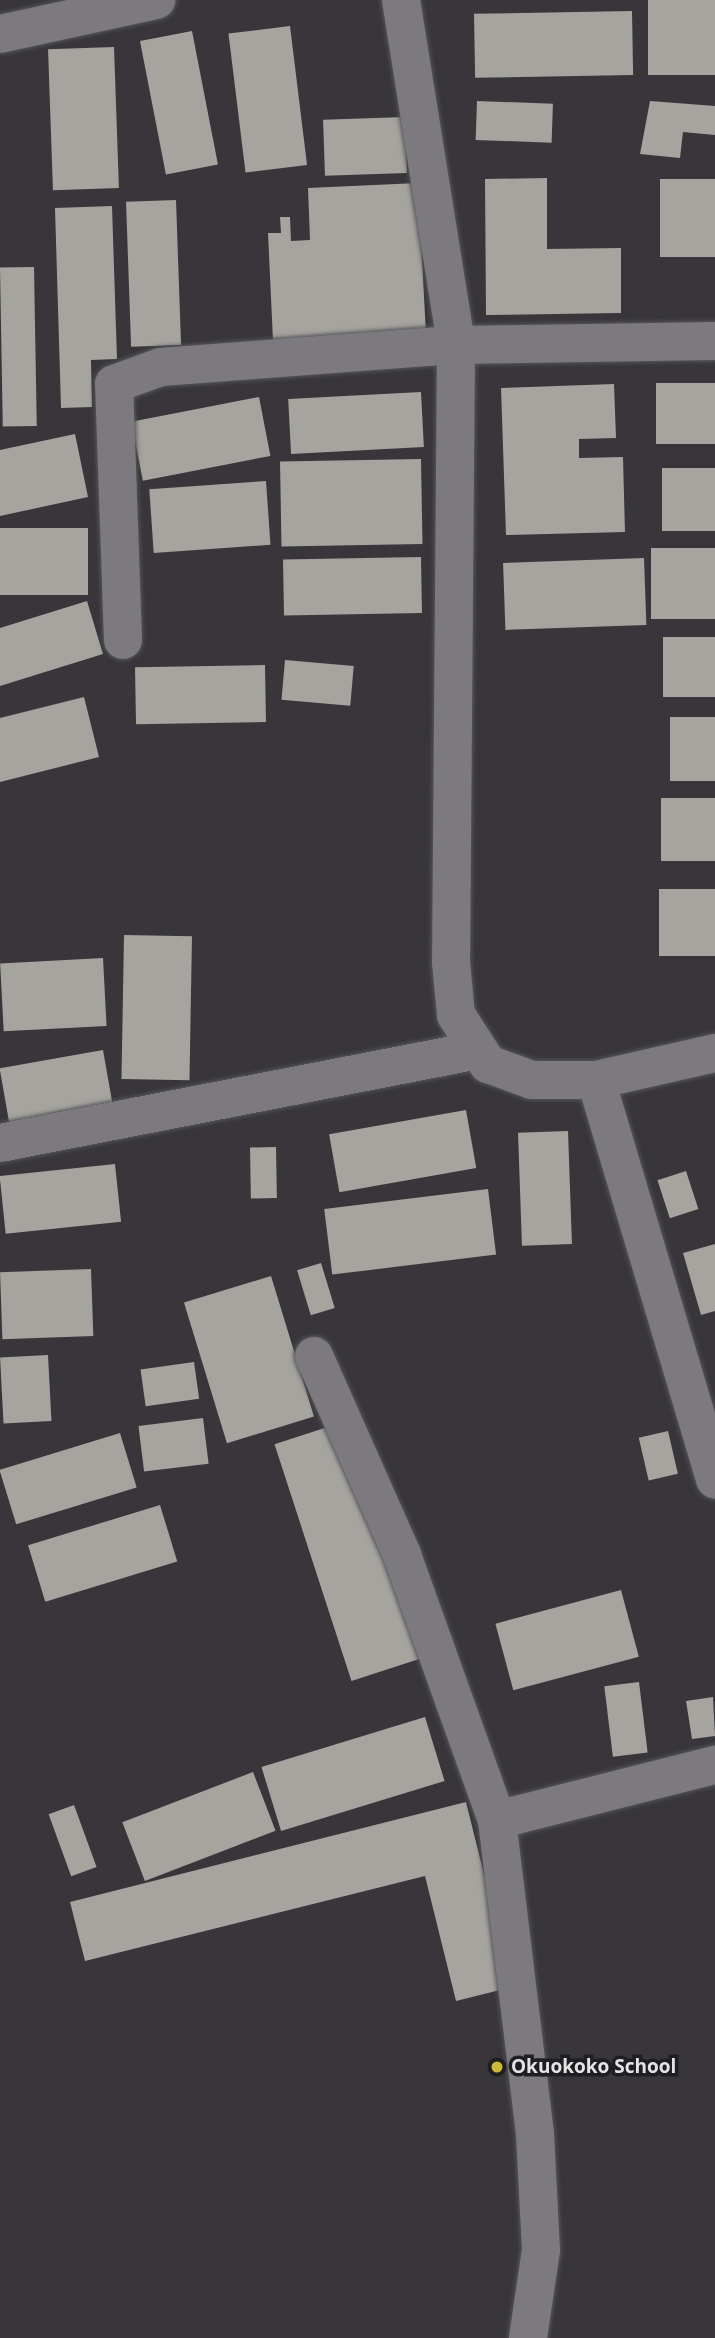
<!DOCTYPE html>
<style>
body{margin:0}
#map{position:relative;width:715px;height:2338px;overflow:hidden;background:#38363a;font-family:"Open Sans",sans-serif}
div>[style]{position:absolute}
.building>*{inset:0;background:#a5a49f;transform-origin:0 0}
.roads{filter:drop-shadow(0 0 2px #565458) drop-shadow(0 0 2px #565458)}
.minor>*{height:38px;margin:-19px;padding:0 19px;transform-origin:19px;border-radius:19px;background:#7c7a7f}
.dots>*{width:19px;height:19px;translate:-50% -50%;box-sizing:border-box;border:4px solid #1f1e20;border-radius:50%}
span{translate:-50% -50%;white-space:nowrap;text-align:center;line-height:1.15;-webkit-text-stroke:7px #1f1e20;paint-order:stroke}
.poi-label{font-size:19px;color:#e4e3e5;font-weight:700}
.left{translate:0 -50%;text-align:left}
</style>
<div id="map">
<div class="building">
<div style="left:648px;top:0;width:67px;height:75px"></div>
<div style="left:632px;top:11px;width:64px;height:158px;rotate:89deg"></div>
<div style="left:290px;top:26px;width:140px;height:62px;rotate:83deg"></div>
<div style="left:192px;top:31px;width:136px;height:53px;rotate:79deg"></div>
<div style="left:114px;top:47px;width:141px;height:66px;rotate:88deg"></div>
<div style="left:477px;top:101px;width:76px;height:39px;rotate:2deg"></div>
<div style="clip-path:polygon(650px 101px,715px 106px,715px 135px,683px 132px,680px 158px,640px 154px)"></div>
<div style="left:405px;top:117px;width:56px;height:82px;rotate:88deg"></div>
<div style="clip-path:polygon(547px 178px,547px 249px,621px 248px,621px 313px,486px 315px,485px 179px)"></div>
<div style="left:715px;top:179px;width:78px;height:55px;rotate:90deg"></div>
<div style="clip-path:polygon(418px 183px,426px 334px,273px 341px,268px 233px,281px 233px,280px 217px,290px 217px,291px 241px,310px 240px,308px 188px)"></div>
<div style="left:176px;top:200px;width:145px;height:50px;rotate:88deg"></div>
<div style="clip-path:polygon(112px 206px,117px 359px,91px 360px,92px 407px,61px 408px,55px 208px)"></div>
<div style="left:34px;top:267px;width:159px;height:34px;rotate:89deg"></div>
<div style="left:715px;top:383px;width:61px;height:59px;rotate:90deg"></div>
<div style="clip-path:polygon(614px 384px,616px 438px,579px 439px,579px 458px,623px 457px,625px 532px,506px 535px,501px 388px)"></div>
<div style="left:421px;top:392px;width:55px;height:133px;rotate:87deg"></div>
<div style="left:259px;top:397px;width:60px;height:130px;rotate:79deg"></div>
<div style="clip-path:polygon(75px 434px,88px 497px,0 516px,0 450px)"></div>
<div style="left:421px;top:459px;width:85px;height:141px;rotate:89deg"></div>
<div style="left:715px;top:468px;width:63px;height:53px;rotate:90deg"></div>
<div style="left:266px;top:481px;width:64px;height:117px;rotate:86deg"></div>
<div style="left:88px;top:528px;width:67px;height:88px;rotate:90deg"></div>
<div style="left:715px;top:548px;width:71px;height:64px;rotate:90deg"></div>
<div style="left:421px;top:557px;width:56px;height:138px;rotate:89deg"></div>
<div style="left:644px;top:558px;width:67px;height:141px;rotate:88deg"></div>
<div style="clip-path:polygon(87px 601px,103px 654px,0 686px,0 628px)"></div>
<div style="left:663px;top:637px;width:52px;height:60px"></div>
<div style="left:285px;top:660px;width:69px;height:40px;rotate:5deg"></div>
<div style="left:265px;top:665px;width:57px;height:130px;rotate:89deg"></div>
<div style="clip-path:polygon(84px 697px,99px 757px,0 782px,0 718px)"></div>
<div style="left:715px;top:717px;width:64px;height:45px;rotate:90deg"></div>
<div style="left:715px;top:798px;width:63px;height:54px;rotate:90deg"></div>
<div style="left:715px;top:889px;width:67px;height:56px;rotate:90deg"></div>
<div style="left:124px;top:935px;width:68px;height:144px;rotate:1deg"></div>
<div style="left:103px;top:958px;width:68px;height:103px;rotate:87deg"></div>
<div style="left:103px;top:1050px;width:64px;height:105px;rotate:80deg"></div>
<div style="left:466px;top:1110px;width:59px;height:139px;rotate:80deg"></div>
<div style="left:568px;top:1131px;width:113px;height:50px;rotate:88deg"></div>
<div style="left:276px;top:1147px;width:51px;height:26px;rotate:89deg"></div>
<div style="left:115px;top:1164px;width:58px;height:116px;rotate:84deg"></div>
<div style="left:686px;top:1171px;width:40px;height:30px;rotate:72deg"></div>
<div style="left:488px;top:1189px;width:66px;height:165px;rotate:83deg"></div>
<div style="clip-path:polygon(715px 1244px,715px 1311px,701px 1315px,683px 1253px)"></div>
<div style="left:321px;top:1263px;width:47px;height:25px;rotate:73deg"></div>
<div style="left:91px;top:1269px;width:67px;height:91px;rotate:88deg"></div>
<div style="left:271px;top:1276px;width:147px;height:91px;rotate:73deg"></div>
<div style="left:48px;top:1355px;width:66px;height:48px;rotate:87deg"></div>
<div style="left:194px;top:1362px;width:37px;height:54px;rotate:82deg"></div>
<div style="left:203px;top:1418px;width:46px;height:65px;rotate:83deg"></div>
<div style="left:343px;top:1422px;width:249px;height:72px;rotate:72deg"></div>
<div style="left:668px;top:1431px;width:44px;height:30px;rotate:77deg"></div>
<div style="left:120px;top:1433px;width:57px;height:126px;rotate:73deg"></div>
<div style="left:160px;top:1505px;width:59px;height:138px;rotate:73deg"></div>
<div style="left:621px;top:1590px;width:69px;height:130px;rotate:75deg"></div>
<div style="left:639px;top:1682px;width:71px;height:35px;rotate:83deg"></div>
<div style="clip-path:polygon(713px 1697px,715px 1736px,692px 1739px,686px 1701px)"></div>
<div style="left:425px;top:1717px;width:67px;height:171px;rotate:73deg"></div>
<div style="left:253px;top:1772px;width:63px;height:140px;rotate:69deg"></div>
<div style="clip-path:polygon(466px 1802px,512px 1987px,456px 2001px,425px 1876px,85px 1961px,70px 1902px)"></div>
<div style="left:74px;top:1805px;width:66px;height:27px;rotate:70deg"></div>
</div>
<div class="roads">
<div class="minor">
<div style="left:401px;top:0;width:349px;rotate:80.9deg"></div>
<div style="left:456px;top:345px;width:617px;rotate:90.46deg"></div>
<div style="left:451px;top:962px;width:53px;rotate:84.6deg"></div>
<div style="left:456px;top:1015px;width:59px;rotate:56.9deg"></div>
<div style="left:488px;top:1064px;width:47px;rotate:20deg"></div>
<div style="left:532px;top:1080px;width:64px"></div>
<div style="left:596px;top:1080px;width:417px;rotate:73.4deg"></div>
<div style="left:0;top:34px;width:160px;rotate:-12.3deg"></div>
<div style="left:123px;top:640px;width:256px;rotate:-92deg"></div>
<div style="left:114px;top:384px;width:50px;rotate:-19.9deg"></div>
<div style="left:161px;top:367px;width:296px;rotate:-4.3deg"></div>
<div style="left:456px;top:345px;width:259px;rotate:-0.9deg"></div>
<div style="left:596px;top:1080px;width:122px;rotate:-12.8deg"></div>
<div style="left:0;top:1143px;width:486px;rotate:-11deg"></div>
<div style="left:314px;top:1356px;width:218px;rotate:66.1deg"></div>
<div style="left:402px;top:1555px;width:282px;rotate:70.3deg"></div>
<div style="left:497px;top:1820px;width:317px;rotate:83.1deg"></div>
<div style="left:535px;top:2135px;width:115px;rotate:87deg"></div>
<div style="left:541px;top:2250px;width:89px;rotate:98.4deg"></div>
<div style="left:497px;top:1820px;width:225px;rotate:-14.2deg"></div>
</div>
</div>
<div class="dots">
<div style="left:497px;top:2067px;background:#cbba39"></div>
</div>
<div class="poi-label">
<span class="left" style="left:511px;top:2067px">Okuokoko School</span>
</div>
</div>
